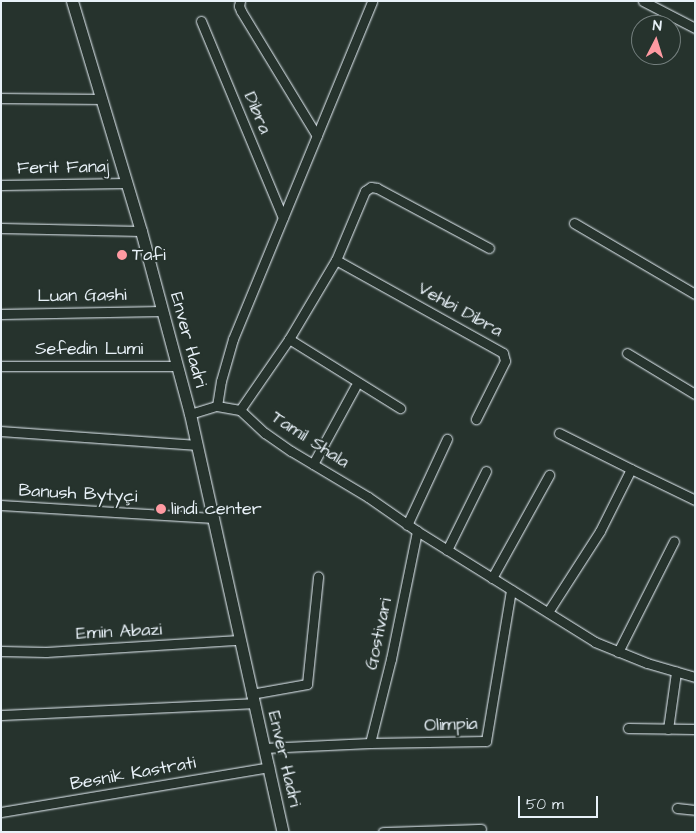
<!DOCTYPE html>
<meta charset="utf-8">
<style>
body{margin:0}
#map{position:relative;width:696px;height:833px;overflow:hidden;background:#26332d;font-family:"Architects Daughter",sans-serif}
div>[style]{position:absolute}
.roads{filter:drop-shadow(0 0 1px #e8f1f8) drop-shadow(0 0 1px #e8f1f8)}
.minor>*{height:9px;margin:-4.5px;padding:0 4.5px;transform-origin:4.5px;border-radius:4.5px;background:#26332d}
.tertiary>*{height:11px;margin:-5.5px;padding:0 5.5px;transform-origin:5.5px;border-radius:5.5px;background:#26332d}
.dots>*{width:14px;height:14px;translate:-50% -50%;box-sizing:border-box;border:2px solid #26332d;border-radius:50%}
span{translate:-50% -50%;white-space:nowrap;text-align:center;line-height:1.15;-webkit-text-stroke:4px #26332d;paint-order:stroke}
.street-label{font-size:18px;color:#e8f1f8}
.poi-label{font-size:18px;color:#e8f1f8}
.left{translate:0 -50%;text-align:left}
.frame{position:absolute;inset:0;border:2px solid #e8f1f8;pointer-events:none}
.north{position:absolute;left:631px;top:15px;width:50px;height:50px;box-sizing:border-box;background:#26332d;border:1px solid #747f7e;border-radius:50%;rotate:5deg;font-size:14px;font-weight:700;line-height:20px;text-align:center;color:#e8f1f8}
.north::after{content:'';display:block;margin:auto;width:18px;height:22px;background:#ff9aa2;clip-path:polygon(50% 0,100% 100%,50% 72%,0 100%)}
.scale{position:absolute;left:518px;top:796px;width:80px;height:22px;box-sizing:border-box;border:2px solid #e8f1f8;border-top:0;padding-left:6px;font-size:15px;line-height:18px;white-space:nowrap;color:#e8f1f8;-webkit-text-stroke:4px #26332d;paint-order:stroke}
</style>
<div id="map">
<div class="roads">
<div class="minor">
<div style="left:240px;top:1px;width:5px;rotate:101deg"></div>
<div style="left:239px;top:6px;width:5px;rotate:68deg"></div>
<div style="left:241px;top:11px;width:146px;rotate:58.7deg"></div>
<div style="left:643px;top:1px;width:59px;rotate:27.4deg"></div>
<div style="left:201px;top:21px;width:213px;rotate:67.4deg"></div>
<div style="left:1px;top:98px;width:99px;rotate:0.6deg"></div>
<div style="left:1px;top:185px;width:125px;rotate:-0.9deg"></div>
<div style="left:574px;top:223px;width:140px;rotate:30.4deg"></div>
<div style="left:1px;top:228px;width:140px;rotate:1.2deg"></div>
<div style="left:336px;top:260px;width:191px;rotate:29.1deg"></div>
<div style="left:503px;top:353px;width:8px;rotate:76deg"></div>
<div style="left:505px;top:361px;width:65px;rotate:116.6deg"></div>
<div style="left:1px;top:314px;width:161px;rotate:-1.1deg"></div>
<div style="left:289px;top:339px;width:131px;rotate:31.9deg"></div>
<div style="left:627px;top:353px;width:79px;rotate:31.1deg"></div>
<div style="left:1px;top:366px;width:176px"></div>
<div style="left:217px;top:406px;width:25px;rotate:-81deg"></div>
<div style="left:221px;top:381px;width:44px;rotate:-74.1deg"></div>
<div style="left:233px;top:339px;width:365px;rotate:-67.6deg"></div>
<div style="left:240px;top:410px;width:86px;rotate:-55.4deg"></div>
<div style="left:289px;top:339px;width:92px;rotate:-59.3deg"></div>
<div style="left:336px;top:260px;width:75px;rotate:-67.2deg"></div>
<div style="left:365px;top:191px;width:7px;rotate:-34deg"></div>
<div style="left:371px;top:187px;width:6px;rotate:9deg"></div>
<div style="left:377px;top:188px;width:127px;rotate:28.2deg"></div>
<div style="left:190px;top:414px;width:28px;rotate:-17deg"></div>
<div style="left:217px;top:406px;width:23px;rotate:10deg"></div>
<div style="left:240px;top:410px;width:34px;rotate:43deg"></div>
<div style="left:265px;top:433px;width:32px;rotate:35deg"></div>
<div style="left:291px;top:451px;width:90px;rotate:30.9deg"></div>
<div style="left:368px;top:497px;width:60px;rotate:34.8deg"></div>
<div style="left:417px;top:531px;width:210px;rotate:31.9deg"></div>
<div style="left:595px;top:642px;width:56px;rotate:22deg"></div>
<div style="left:647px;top:663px;width:50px;rotate:16.3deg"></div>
<div style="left:1px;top:431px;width:196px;rotate:4.1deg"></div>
<div style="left:559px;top:433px;width:80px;rotate:26.6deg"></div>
<div style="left:313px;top:464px;width:88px;rotate:-61.4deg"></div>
<div style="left:1px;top:505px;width:212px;rotate:3.5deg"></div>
<div style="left:407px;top:525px;width:95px;rotate:-65.1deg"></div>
<div style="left:447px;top:550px;width:88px;rotate:-63.7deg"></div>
<div style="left:492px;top:578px;width:118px;rotate:-61deg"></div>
<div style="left:548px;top:612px;width:96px;rotate:-57.3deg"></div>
<div style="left:600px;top:531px;width:69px;rotate:-63.4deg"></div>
<div style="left:631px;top:469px;width:71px;rotate:25.8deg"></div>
<div style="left:1px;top:651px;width:45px;rotate:1.3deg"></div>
<div style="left:46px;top:652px;width:193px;rotate:-3.6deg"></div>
<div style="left:618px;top:652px;width:124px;rotate:-63.2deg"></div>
<div style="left:251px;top:694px;width:57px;rotate:-10.1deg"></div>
<div style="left:307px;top:684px;width:108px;rotate:-84.1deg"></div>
<div style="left:1px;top:715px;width:252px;rotate:-2.7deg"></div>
<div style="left:628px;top:728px;width:67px;rotate:0.9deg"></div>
<div style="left:668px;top:729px;width:58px;rotate:-82deg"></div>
<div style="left:370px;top:743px;width:87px;rotate:-76deg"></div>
<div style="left:391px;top:659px;width:131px;rotate:-78.5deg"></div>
<div style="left:264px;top:748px;width:106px;rotate:-2.7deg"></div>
<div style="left:370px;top:743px;width:116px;rotate:-1deg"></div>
<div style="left:486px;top:741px;width:153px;rotate:-80.6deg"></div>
<div style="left:677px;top:808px;width:18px;rotate:6deg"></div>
<div style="left:1px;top:812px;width:272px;rotate:-9.5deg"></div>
<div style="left:383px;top:832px;width:98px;rotate:-1.8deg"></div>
</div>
<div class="tertiary">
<div style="left:72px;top:1px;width:240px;rotate:73.3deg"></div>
<div style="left:141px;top:231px;width:189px;rotate:75deg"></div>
<div style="left:190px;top:414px;width:428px;rotate:77.5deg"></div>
</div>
</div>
<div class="dots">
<div style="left:122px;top:255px;background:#ff9aa2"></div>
<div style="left:161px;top:509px;background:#ff9aa2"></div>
</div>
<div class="street-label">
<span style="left:257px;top:113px;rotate:67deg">Dibra</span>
<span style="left:63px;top:168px;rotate:-1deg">Ferit Fanaj</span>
<span style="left:82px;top:296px;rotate:-1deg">Luan Gashi</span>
<span style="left:460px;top:310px;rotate:29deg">Vehbi Dibra</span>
<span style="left:188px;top:340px;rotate:75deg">Enver Hadri</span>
<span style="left:89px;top:349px">Sefedin Lumi</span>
<span style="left:310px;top:440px;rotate:33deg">Tamil Shala</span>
<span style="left:78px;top:494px;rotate:3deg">Banush Bytyçi</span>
<span style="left:119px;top:632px;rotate:-3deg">Emin Abazi</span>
<span style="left:379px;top:634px;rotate:-78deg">Gostivari</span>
<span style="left:451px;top:725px;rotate:-2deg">Olimpia</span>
<span style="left:284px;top:759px;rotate:77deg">Enver Hadri</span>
<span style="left:133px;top:774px;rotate:-10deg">Besnik Kastrati</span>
</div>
<div class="poi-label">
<span class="left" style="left:132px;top:255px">Tafi</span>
<span class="left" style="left:171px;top:509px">lindi center</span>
</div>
<div class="frame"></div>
<div class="north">N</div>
<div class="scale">50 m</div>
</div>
